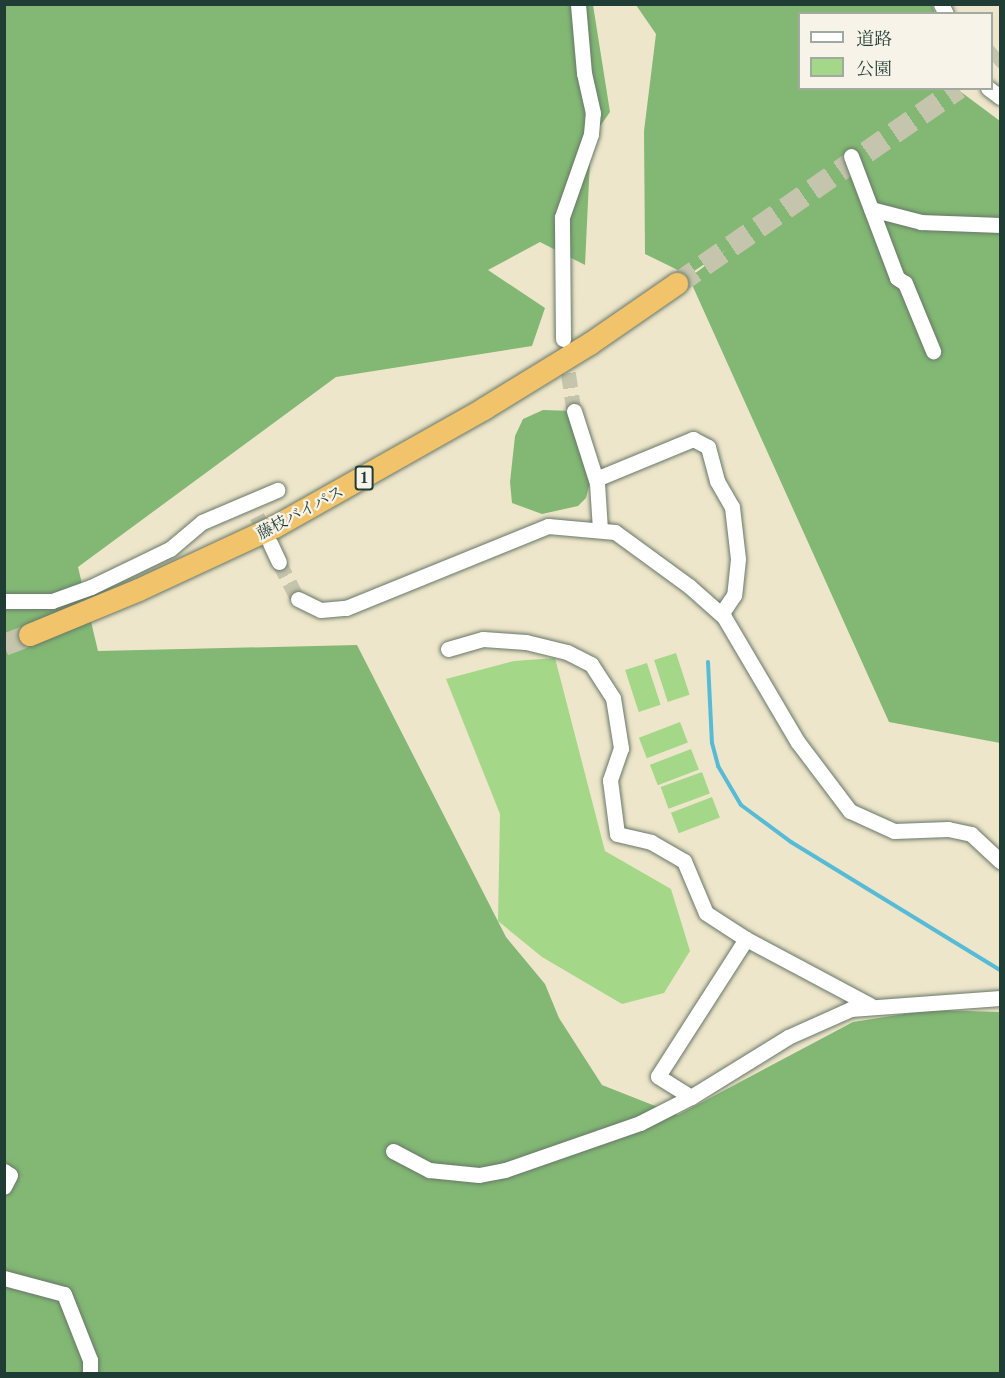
<!DOCTYPE html>
<meta charset="utf-8">
<style>
body{margin:0}
#map{position:relative;width:1005px;height:1378px;overflow:hidden;background:#eee6ca;font-family:"Libre Caslon Text","Noto Serif JP",serif}
div>[style]{position:absolute}
.green>*{inset:0;background:#a4d888;transform-origin:0 0}
.forest>*{inset:0;background:#83b874}
.stream>*{height:4px;margin:-2px;padding:0 2px;transform-origin:2px;border-radius:2px;background:#58bbd6}
.minor-tunnel>*{height:15px;margin-top:-7.5px;transform-origin:0;background:repeating-linear-gradient(90deg,#c5c4ac 0 15px,transparent 0 23px)}
.highway-tunnel>*{height:22px;margin-top:-11px;transform-origin:0;background:repeating-linear-gradient(90deg,#c5c4ac 0 22px,transparent 0 33px)}
.roads{filter:drop-shadow(0 0 2px #677868) drop-shadow(0 0 2px #677868)}
.minor>*{height:15px;margin:-7.5px;padding:0 7.5px;transform-origin:7.5px;border-radius:7.5px;background:#fff}
.highway>*{height:22px;margin:-11px;padding:0 11px;transform-origin:11px;border-radius:11px;background:#f1c36a}
span{translate:-50% -50%;white-space:nowrap;text-align:center;line-height:1.15;-webkit-text-stroke:4.5px #f7f3e8;paint-order:stroke}
.shield-label span{padding:2px 4px;background:#f7f3e8;border:2px solid;border-radius:4px;-webkit-text-stroke-width:0}
.shield-label{font-size:15px;color:#1f3d34;font-weight:700}
.street-label{font-size:16px;color:#1f3d34}
.frame{position:absolute;inset:0;border:6px solid #1f3d34;pointer-events:none}
.legend{position:absolute;left:798px;top:12px;width:195px;height:78px;box-sizing:border-box;background:#f7f3e8;border:2px solid #a1aaa0;margin:0;padding:8px 10px;list-style:none;font-size:18px;color:#1f3d34}
.legend li{display:flex;align-items:center;gap:12px;height:30px}
.legend b{width:30px;border:2px solid #a1aaa0}
</style>
<div id="map">
<div class="green">
<div style="left:676px;top:653px;width:44px;height:23px;rotate:72deg"></div>
<div style="clip-path:polygon(555px 658px,605px 851px,671px 889px,690px 951px,664px 993px,622px 1004px,542px 957px,498px 921px,500px 814px,446px 679px,514px 661px)"></div>
<div style="left:647px;top:663px;width:44px;height:23px;rotate:72deg"></div>
<div style="left:680px;top:722px;width:22px;height:44px;rotate:69deg"></div>
<div style="left:691px;top:749px;width:22px;height:44px;rotate:69deg"></div>
<div style="left:702px;top:772px;width:23px;height:44px;rotate:70deg"></div>
<div style="left:712px;top:797px;width:22px;height:44px;rotate:69deg"></div>
</div>
<div class="forest">
<div style="clip-path:polygon(5px 5px,593px 5px,610px 112px,591px 139px,585px 265px,540px 242px,488px 270px,545px 308px,532px 346px,336px 377px,78px 567px,98px 651px,357px 645px,506px 937px,545px 984px,559px 1018px,602px 1085px,678px 1115px,853px 1022px,930px 1010px,1000px 1012px,1000px 1373px,5px 1374px)"></div>
<div style="clip-path:polygon(636px 5px,932px 5px,935px 13px,800px 14px,800px 88px,957px 89px,1000px 121px,1000px 743px,889px 722px,689px 278px,726px 250px,688px 275px,645px 254px,644px 131px,656px 34px)"></div>
<div style="clip-path:polygon(543px 410px,574px 411px,588px 428px,593px 470px,586px 498px,578px 506px,542px 514px,512px 503px,510px 482px,515px 436px,523px 419px)"></div>
</div>
<div class="stream">
<div style="left:708px;top:662px;width:81px;rotate:87.2deg"></div>
<div style="left:712px;top:743px;width:24px;rotate:75deg"></div>
<div style="left:718px;top:766px;width:45px;rotate:59.5deg"></div>
<div style="left:741px;top:805px;width:62px;rotate:36.5deg"></div>
<div style="left:791px;top:842px;width:245px;rotate:31.5deg"></div>
</div>
<div class="minor-tunnel">
<div style="left:565px;top:350px;width:62px;rotate:81.6deg"></div>
<div style="left:257px;top:516px;width:27px;rotate:63deg"></div>
<div style="left:279px;top:562px;width:42px;rotate:62.8deg"></div>
</div>
<div class="highway-tunnel">
<div style="left:992px;top:61px;width:11px;rotate:-41deg"></div>
<div style="left:677px;top:284px;width:343px;rotate:-34.8deg"></div>
<div style="left:4px;top:645px;width:28px;rotate:-21deg"></div>
</div>
<div class="roads">
<div class="minor">
<div style="left:941px;top:4px;width:11px;rotate:63deg"></div>
<div style="left:988px;top:88px;width:15px;rotate:37deg"></div>
<div style="left:851px;top:156px;width:130px;rotate:69.3deg"></div>
<div style="left:897px;top:278px;width:9px;rotate:32deg"></div>
<div style="left:905px;top:283px;width:74px;rotate:67.6deg"></div>
<div style="left:871px;top:209px;width:52px;rotate:14.6deg"></div>
<div style="left:921px;top:222px;width:79px;rotate:2.2deg"></div>
<div style="left:563px;top:339px;width:122px;rotate:-90.5deg"></div>
<div style="left:562px;top:217px;width:88px;rotate:-70.7deg"></div>
<div style="left:591px;top:134px;width:21px;rotate:-85deg"></div>
<div style="left:593px;top:113px;width:41px;rotate:-102.7deg"></div>
<div style="left:584px;top:73px;width:69px;rotate:-95deg"></div>
<div style="left:574px;top:411px;width:76px;rotate:72.3deg"></div>
<div style="left:597px;top:483px;width:46px;rotate:86.3deg"></div>
<div style="left:596px;top:479px;width:105px;rotate:-22.4deg"></div>
<div style="left:693px;top:439px;width:17px;rotate:28deg"></div>
<div style="left:708px;top:447px;width:35px;rotate:75deg"></div>
<div style="left:717px;top:481px;width:30px;rotate:60deg"></div>
<div style="left:732px;top:507px;width:52px;rotate:83.4deg"></div>
<div style="left:738px;top:559px;width:36px;rotate:96deg"></div>
<div style="left:734px;top:595px;width:23px;rotate:124deg"></div>
<div style="left:270px;top:543px;width:21px;rotate:65deg"></div>
<div style="left:298px;top:599px;width:25px;rotate:26deg"></div>
<div style="left:321px;top:610px;width:25px;rotate:-5deg"></div>
<div style="left:346px;top:608px;width:218px;rotate:-22.1deg"></div>
<div style="left:548px;top:526px;width:67px;rotate:5.1deg"></div>
<div style="left:615px;top:532px;width:92px;rotate:36.1deg"></div>
<div style="left:689px;top:586px;width:47px;rotate:41.5deg"></div>
<div style="left:724px;top:617px;width:144px;rotate:59.5deg"></div>
<div style="left:797px;top:741px;width:88px;rotate:52.9deg"></div>
<div style="left:850px;top:811px;width:48px;rotate:24.4deg"></div>
<div style="left:894px;top:831px;width:54px;rotate:-2.1deg"></div>
<div style="left:948px;top:829px;width:24px;rotate:12deg"></div>
<div style="left:971px;top:834px;width:40px;rotate:43deg"></div>
<div style="left:4px;top:601px;width:48px"></div>
<div style="left:52px;top:601px;width:41px;rotate:-19.7deg"></div>
<div style="left:91px;top:587px;width:88px;rotate:-25.7deg"></div>
<div style="left:170px;top:549px;width:42px;rotate:-40.2deg"></div>
<div style="left:202px;top:522px;width:82px;rotate:-23.1deg"></div>
<div style="left:448px;top:649px;width:36px;rotate:-16deg"></div>
<div style="left:483px;top:639px;width:43px;rotate:4deg"></div>
<div style="left:526px;top:642px;width:42px;rotate:13.7deg"></div>
<div style="left:567px;top:652px;width:27px;rotate:27deg"></div>
<div style="left:591px;top:664px;width:40px;rotate:57.1deg"></div>
<div style="left:613px;top:698px;width:51px;rotate:80.9deg"></div>
<div style="left:621px;top:748px;width:34px;rotate:109deg"></div>
<div style="left:610px;top:780px;width:54px;rotate:82.6deg"></div>
<div style="left:617px;top:834px;width:35px;rotate:13deg"></div>
<div style="left:651px;top:842px;width:38px;rotate:30deg"></div>
<div style="left:684px;top:861px;width:56px;rotate:67.1deg"></div>
<div style="left:706px;top:913px;width:48px;rotate:33deg"></div>
<div style="left:746px;top:939px;width:140px;rotate:28deg"></div>
<div style="left:691px;top:1097px;width:39px;rotate:-148deg"></div>
<div style="left:658px;top:1076px;width:163px;rotate:-57.3deg"></div>
<div style="left:393px;top:1151px;width:41px;rotate:27.8deg"></div>
<div style="left:429px;top:1170px;width:50px;rotate:5.7deg"></div>
<div style="left:479px;top:1175px;width:26px;rotate:-11deg"></div>
<div style="left:505px;top:1170px;width:143px;rotate:-19.2deg"></div>
<div style="left:640px;top:1123px;width:57px;rotate:-27deg"></div>
<div style="left:691px;top:1097px;width:114px;rotate:-31.7deg"></div>
<div style="left:788px;top:1037px;width:69px;rotate:-24deg"></div>
<div style="left:851px;top:1009px;width:149px;rotate:-4.2deg"></div>
<div style="left:4px;top:1171px;width:7px;rotate:34deg"></div>
<div style="left:10px;top:1175px;width:13px;rotate:117deg"></div>
<div style="left:4px;top:1278px;width:62px;rotate:14.9deg"></div>
<div style="left:64px;top:1294px;width:71px;rotate:68.5deg"></div>
<div style="left:90px;top:1360px;width:14px;rotate:90deg"></div>
</div>
<div class="highway">
<div style="left:30px;top:635px;width:118px;rotate:-22.4deg"></div>
<div style="left:139px;top:590px;width:150px;rotate:-24.9deg"></div>
<div style="left:275px;top:527px;width:240px;rotate:-29.4deg"></div>
<div style="left:484px;top:409px;width:124px;rotate:-31.5deg"></div>
<div style="left:590px;top:344px;width:106px;rotate:-34.6deg"></div>
</div>
</div>
<div class="shield-label">
<span style="left:364px;top:478px">1</span>
</div>
<div class="street-label">
<span style="left:300px;top:512px;rotate:-28deg">藤枝バイパス</span>
</div>
<div class="frame"></div>
<ul class="legend">
<li><b style="height:8px;background:#fff"></b>道路</li>
<li><b style="height:16px;background:#a4d888"></b>公園</li>
</ul>
</div>
